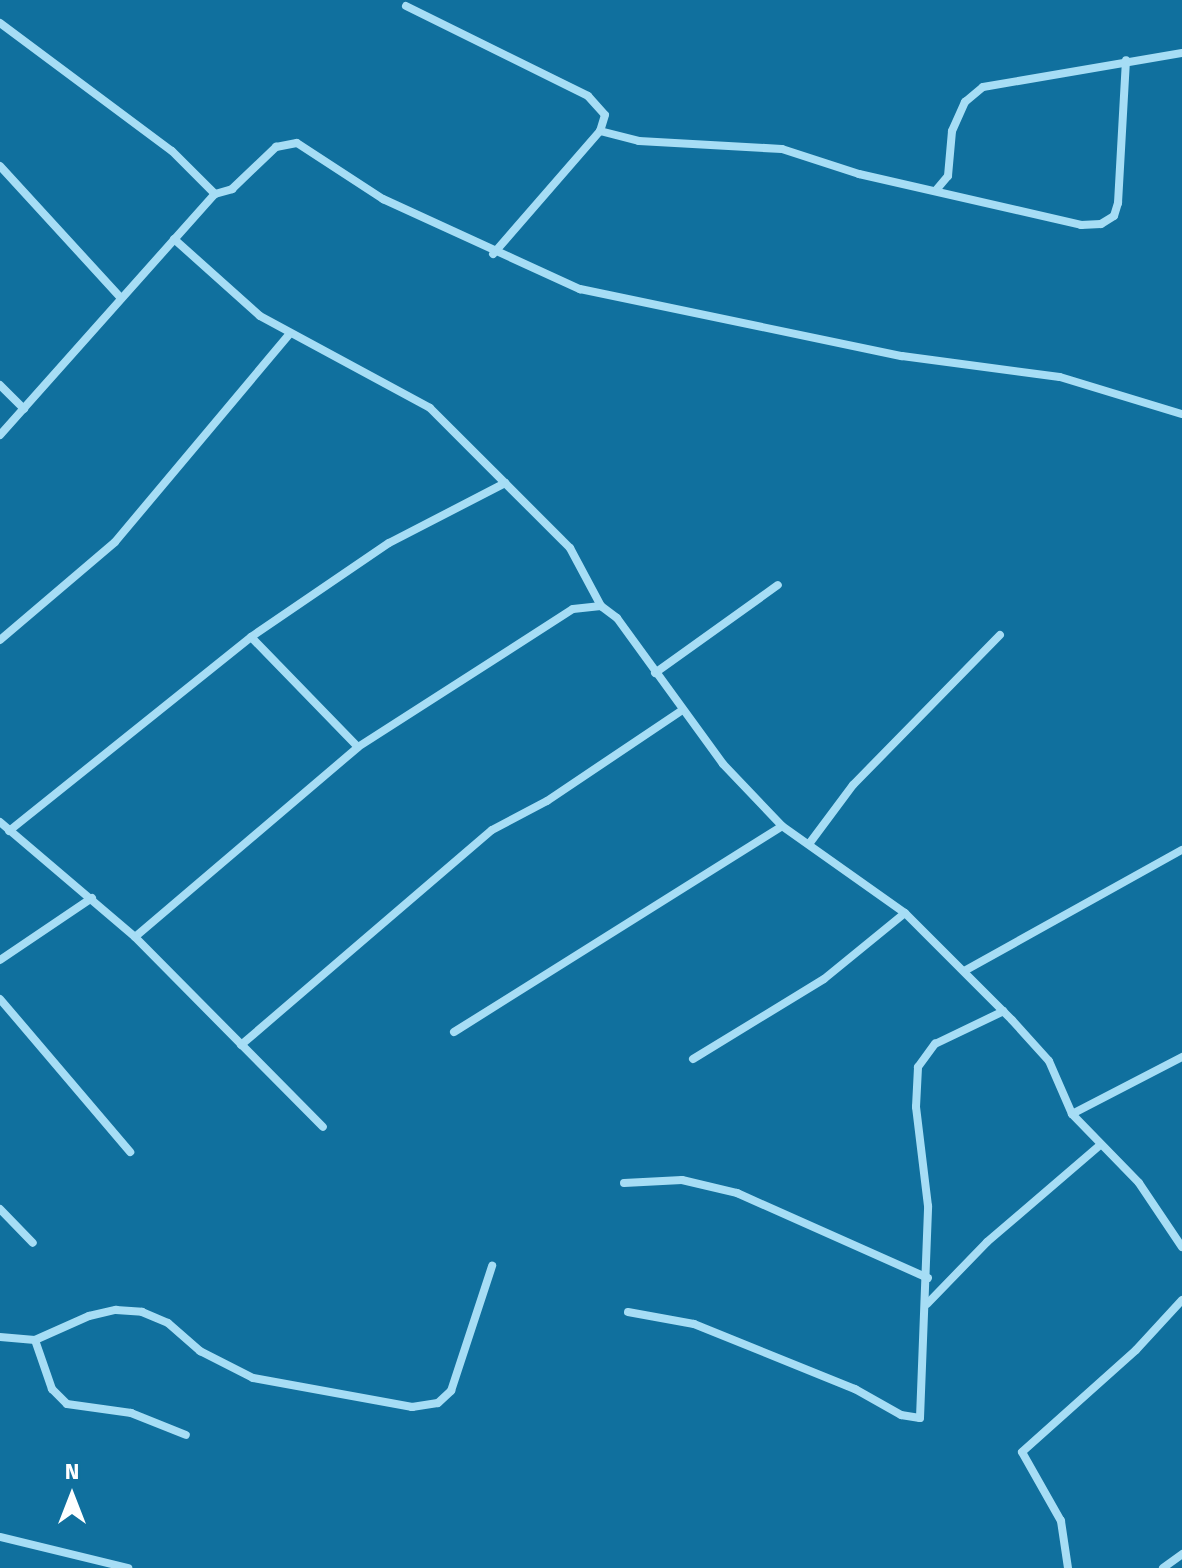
<!DOCTYPE html>
<style>
body{margin:0}
#map{position:relative;width:1182px;height:1568px;overflow:hidden;background:#10709e;font-family:"Fira Sans",sans-serif}
div>[style]{position:absolute}
.street>*{height:8px;margin:-4px;padding:0 4px;transform-origin:4px;border-radius:4px;background:#a6ddf5}
span{translate:-50% -50%;white-space:nowrap;text-align:center;line-height:1.15;-webkit-text-stroke:6px #10709e;paint-order:stroke}
.north{position:absolute;left:32px;top:1456px;width:80px;height:80px;-webkit-text-stroke:6px #10709e;paint-order:stroke;rotate:0deg;font-size:22px;font-weight:700;line-height:32px;text-align:center;color:#fff}
.north::after{content:'';display:block;margin:auto;width:28px;height:36px;background:#fff;clip-path:polygon(50% 0,100% 100%,50% 72%,0 100%)}
</style>
<div id="map">
<div class="street">
<div style="left:406px;top:6px;width:203px;rotate:26.3deg"></div>
<div style="left:588px;top:96px;width:25px;rotate:48deg"></div>
<div style="left:605px;top:115px;width:17px;rotate:107deg"></div>
<div style="left:600px;top:131px;width:163px;rotate:131deg"></div>
<div style="left:0;top:23px;width:214px;rotate:36.7deg"></div>
<div style="left:172px;top:151px;width:61px;rotate:45deg"></div>
<div style="left:215px;top:194px;width:18px;rotate:-16deg"></div>
<div style="left:232px;top:189px;width:61px;rotate:-43.7deg"></div>
<div style="left:276px;top:147px;width:21px;rotate:-11deg"></div>
<div style="left:297px;top:143px;width:103px;rotate:33.1deg"></div>
<div style="left:383px;top:199px;width:217px;rotate:24.6deg"></div>
<div style="left:580px;top:289px;width:329px;rotate:11.8deg"></div>
<div style="left:902px;top:356px;width:159px;rotate:7.6deg"></div>
<div style="left:1060px;top:377px;width:127px;rotate:16.9deg"></div>
<div style="left:600px;top:131px;width:40px;rotate:14.4deg"></div>
<div style="left:639px;top:141px;width:143px;rotate:3.2deg"></div>
<div style="left:782px;top:149px;width:81px;rotate:18deg"></div>
<div style="left:859px;top:174px;width:228px;rotate:12.9deg"></div>
<div style="left:1081px;top:225px;width:20px;rotate:-3deg"></div>
<div style="left:1101px;top:224px;width:15px;rotate:-32deg"></div>
<div style="left:1114px;top:216px;width:14px;rotate:-73deg"></div>
<div style="left:1118px;top:203px;width:143px;rotate:-86.8deg"></div>
<div style="left:0;top:166px;width:179px;rotate:47.5deg"></div>
<div style="left:937px;top:189px;width:17px;rotate:-50deg"></div>
<div style="left:948px;top:176px;width:45px;rotate:-84.9deg"></div>
<div style="left:952px;top:131px;width:32px;rotate:-66deg"></div>
<div style="left:965px;top:102px;width:23px;rotate:-40deg"></div>
<div style="left:983px;top:87px;width:202px;rotate:-9.7deg"></div>
<div style="left:174px;top:239px;width:115px;rotate:41.8deg"></div>
<div style="left:260px;top:316px;width:193px;rotate:28.4deg"></div>
<div style="left:430px;top:408px;width:198px;rotate:45deg"></div>
<div style="left:570px;top:548px;width:66px;rotate:61.9deg"></div>
<div style="left:0;top:385px;width:34px;rotate:45deg"></div>
<div style="left:0;top:435px;width:323px;rotate:-48.3deg"></div>
<div style="left:251px;top:637px;width:153px;rotate:45.8deg"></div>
<div style="left:0;top:640px;width:151px;rotate:-40.4deg"></div>
<div style="left:115px;top:542px;width:270px;rotate:-50deg"></div>
<div style="left:655px;top:673px;width:151px;rotate:-35.6deg"></div>
<div style="left:0;top:822px;width:177px;rotate:40.4deg"></div>
<div style="left:135px;top:937px;width:267px;rotate:45.3deg"></div>
<div style="left:9px;top:831px;width:310px;rotate:-38.7deg"></div>
<div style="left:251px;top:637px;width:167px;rotate:-34.3deg"></div>
<div style="left:389px;top:543px;width:131px;rotate:-27.3deg"></div>
<div style="left:809px;top:844px;width:74px;rotate:-53.3deg"></div>
<div style="left:853px;top:785px;width:210px;rotate:-45.6deg"></div>
<div style="left:135px;top:937px;width:293px;rotate:-40.4deg"></div>
<div style="left:358px;top:747px;width:255px;rotate:-32.7deg"></div>
<div style="left:573px;top:609px;width:28px;rotate:-6deg"></div>
<div style="left:601px;top:606px;width:20px;rotate:37deg"></div>
<div style="left:617px;top:618px;width:180px;rotate:54deg"></div>
<div style="left:723px;top:764px;width:86px;rotate:46.4deg"></div>
<div style="left:782px;top:826px;width:151px;rotate:35.3deg"></div>
<div style="left:905px;top:913px;width:151px;rotate:45deg"></div>
<div style="left:1012px;top:1020px;width:55px;rotate:47.9deg"></div>
<div style="left:1049px;top:1061px;width:58px;rotate:66.5deg"></div>
<div style="left:1072px;top:1114px;width:96px;rotate:45.8deg"></div>
<div style="left:1139px;top:1183px;width:77px;rotate:56.1deg"></div>
<div style="left:0;top:960px;width:111px;rotate:-34deg"></div>
<div style="left:966px;top:970px;width:247px;rotate:-29.1deg"></div>
<div style="left:0;top:999px;width:201px;rotate:49.6deg"></div>
<div style="left:454px;top:1032px;width:387px;rotate:-32.1deg"></div>
<div style="left:241px;top:1045px;width:330px;rotate:-40.6deg"></div>
<div style="left:492px;top:830px;width:62px;rotate:-27.8deg"></div>
<div style="left:547px;top:801px;width:161px;rotate:-33.9deg"></div>
<div style="left:693px;top:1059px;width:153px;rotate:-31.4deg"></div>
<div style="left:824px;top:979px;width:104px;rotate:-39.2deg"></div>
<div style="left:1072px;top:1114px;width:124px;rotate:-27.4deg"></div>
<div style="left:624px;top:1183px;width:58px;rotate:-3deg"></div>
<div style="left:682px;top:1180px;width:57px;rotate:13.3deg"></div>
<div style="left:737px;top:1193px;width:209px;rotate:24deg"></div>
<div style="left:0;top:1209px;width:47px;rotate:45.9deg"></div>
<div style="left:927px;top:1304px;width:86px;rotate:-45.9deg"></div>
<div style="left:987px;top:1242px;width:149px;rotate:-40.6deg"></div>
<div style="left:628px;top:1312px;width:67px;rotate:10.3deg"></div>
<div style="left:694px;top:1324px;width:174px;rotate:22deg"></div>
<div style="left:855px;top:1389px;width:53px;rotate:29.5deg"></div>
<div style="left:901px;top:1415px;width:19px;rotate:9deg"></div>
<div style="left:920px;top:1418px;width:212px;rotate:-87.8deg"></div>
<div style="left:928px;top:1206px;width:100px;rotate:-96.9deg"></div>
<div style="left:916px;top:1107px;width:40px;rotate:-87.1deg"></div>
<div style="left:918px;top:1067px;width:29px;rotate:-54deg"></div>
<div style="left:935px;top:1044px;width:76px;rotate:-25.6deg"></div>
<div style="left:0;top:1337px;width:35px;rotate:5deg"></div>
<div style="left:35px;top:1340px;width:59px;rotate:-24deg"></div>
<div style="left:89px;top:1316px;width:28px;rotate:-13deg"></div>
<div style="left:116px;top:1310px;width:26px;rotate:4deg"></div>
<div style="left:142px;top:1312px;width:28px;rotate:23deg"></div>
<div style="left:168px;top:1323px;width:43px;rotate:41.2deg"></div>
<div style="left:200px;top:1351px;width:59px;rotate:27deg"></div>
<div style="left:253px;top:1378px;width:162px;rotate:10.3deg"></div>
<div style="left:412px;top:1407px;width:26px;rotate:-9deg"></div>
<div style="left:438px;top:1403px;width:18px;rotate:-43deg"></div>
<div style="left:451px;top:1391px;width:132px;rotate:-71.8deg"></div>
<div style="left:35px;top:1340px;width:52px;rotate:70.9deg"></div>
<div style="left:52px;top:1389px;width:21px;rotate:45deg"></div>
<div style="left:67px;top:1404px;width:65px;rotate:8deg"></div>
<div style="left:131px;top:1413px;width:59px;rotate:21.8deg"></div>
<div style="left:0;top:1537px;width:132px;rotate:13.6deg"></div>
<div style="left:1068px;top:1568px;width:48px;rotate:-98.5deg"></div>
<div style="left:1061px;top:1521px;width:79px;rotate:-119.5deg"></div>
<div style="left:1022px;top:1452px;width:153px;rotate:-41.8deg"></div>
<div style="left:1136px;top:1350px;width:68px;rotate:-47.4deg"></div>
<div style="left:1163px;top:1568px;width:24px;rotate:-36deg"></div>
</div>
<div class="north">N</div>
</div>
